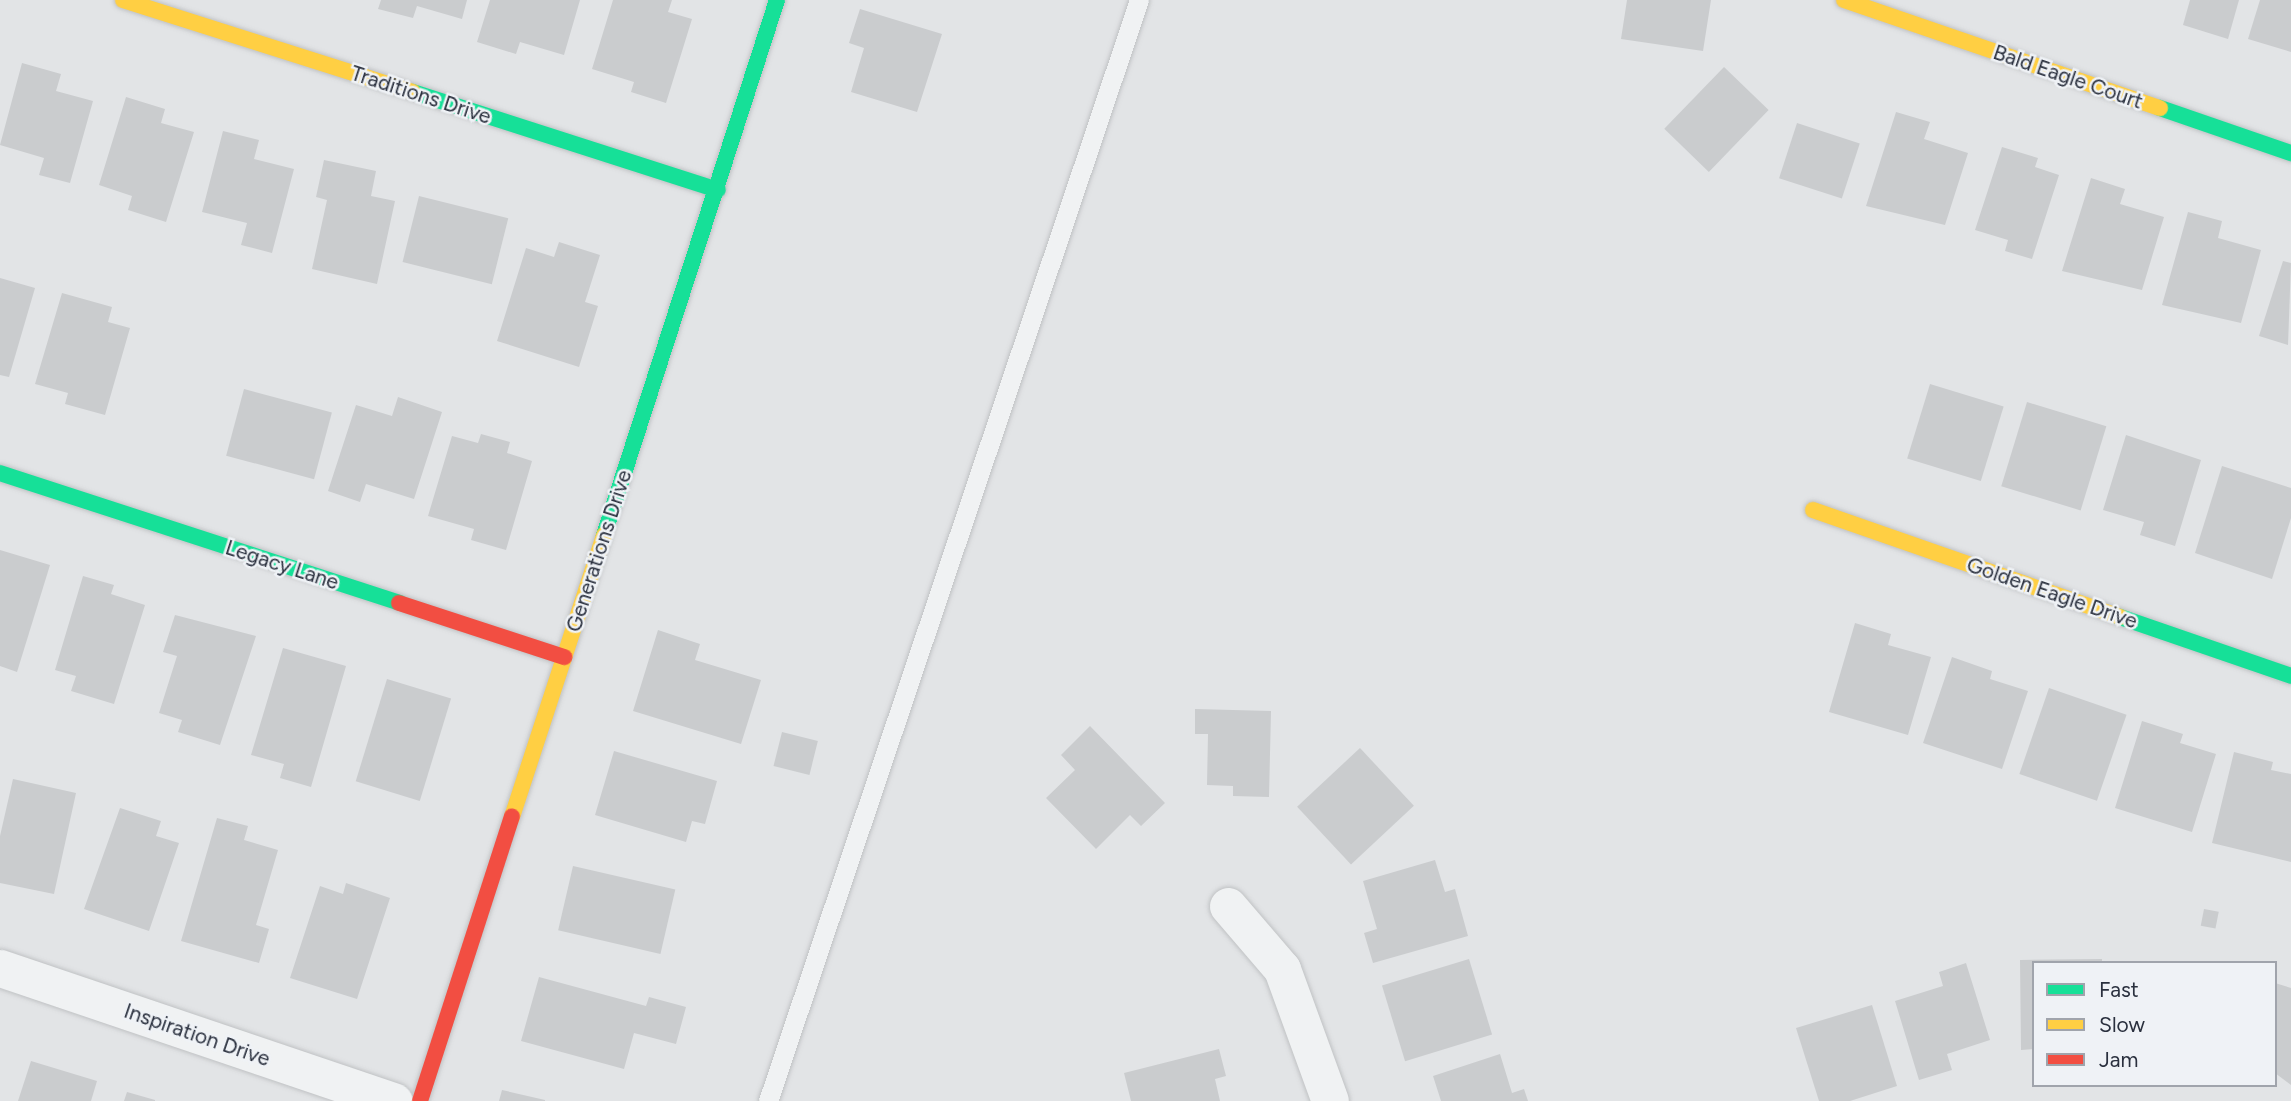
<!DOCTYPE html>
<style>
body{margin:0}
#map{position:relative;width:2291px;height:1101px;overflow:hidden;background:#e2e4e6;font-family:Figtree,sans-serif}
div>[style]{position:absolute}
.building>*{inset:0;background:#caccce;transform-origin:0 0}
.roads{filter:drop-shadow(0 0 2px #c0c2c4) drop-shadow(0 0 2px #c0c2c4)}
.lane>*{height:19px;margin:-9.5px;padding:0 9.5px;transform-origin:9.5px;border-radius:9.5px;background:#f0f2f3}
.street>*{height:37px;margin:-18.5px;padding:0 18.5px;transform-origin:18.5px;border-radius:18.5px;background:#f0f2f3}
.fast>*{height:16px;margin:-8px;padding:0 8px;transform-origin:8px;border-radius:8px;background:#16e098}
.slow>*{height:16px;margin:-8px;padding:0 8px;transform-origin:8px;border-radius:8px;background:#ffcf43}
.jam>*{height:16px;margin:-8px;padding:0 8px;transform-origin:8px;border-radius:8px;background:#f24e42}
span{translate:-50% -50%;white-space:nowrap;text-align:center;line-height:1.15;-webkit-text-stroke:5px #eff2f6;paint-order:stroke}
.street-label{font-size:21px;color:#2a303e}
.legend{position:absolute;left:2032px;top:961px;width:245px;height:126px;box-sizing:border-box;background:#eff2f6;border:2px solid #a0a4ac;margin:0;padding:9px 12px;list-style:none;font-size:21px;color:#2a303e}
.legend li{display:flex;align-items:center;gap:14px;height:35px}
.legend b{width:35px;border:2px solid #a0a4ac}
</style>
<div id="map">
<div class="building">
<div style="clip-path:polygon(381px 0,467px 0,462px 19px,417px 6px,413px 18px,378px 9px)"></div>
<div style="clip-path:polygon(490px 0,580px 0,564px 55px,520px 42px,516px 54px,477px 42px)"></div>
<div style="clip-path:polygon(613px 0,672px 0,668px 12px,692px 19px,666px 103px,631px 92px,634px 82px,592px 69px)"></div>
<div style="clip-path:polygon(1627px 0,1711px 0,1703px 51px,1621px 39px)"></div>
<div style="clip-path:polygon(2190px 0,2239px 0,2228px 39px,2183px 25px)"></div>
<div style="clip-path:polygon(2260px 0,2291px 0,2291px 52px,2248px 39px)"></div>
<div style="clip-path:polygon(860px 9px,942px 34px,917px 112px,851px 92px,864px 48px,849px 43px)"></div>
<div style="clip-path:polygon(22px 63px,61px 74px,56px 91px,93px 101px,70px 183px,39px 175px,44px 158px,0 145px)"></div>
<div style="left:1724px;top:67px;width:62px;height:86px;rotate:44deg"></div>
<div style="clip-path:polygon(126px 97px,165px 109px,161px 123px,194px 132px,166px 222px,128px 210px,132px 196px,99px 185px)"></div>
<div style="clip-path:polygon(1896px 112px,1930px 122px,1924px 139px,1968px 153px,1945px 225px,1866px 206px)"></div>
<div style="left:1797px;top:123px;width:66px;height:58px;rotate:18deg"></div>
<div style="clip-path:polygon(223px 131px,259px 140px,254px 159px,294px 169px,272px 253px,241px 245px,247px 223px,202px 212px)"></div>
<div style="clip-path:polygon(2002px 147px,2038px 158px,2035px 167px,2059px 175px,2032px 259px,2005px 251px,2008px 240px,1975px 230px)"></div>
<div style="clip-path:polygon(324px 160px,376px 171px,371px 196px,395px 201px,377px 284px,312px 269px,327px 200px,316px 197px)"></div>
<div style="clip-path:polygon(2091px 178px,2125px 189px,2120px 204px,2164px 217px,2142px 290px,2062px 271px)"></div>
<div style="left:419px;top:196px;width:92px;height:68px;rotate:14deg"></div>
<div style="clip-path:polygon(2188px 212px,2222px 221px,2218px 238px,2261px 250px,2241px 323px,2162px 305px)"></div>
<div style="clip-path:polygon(559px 242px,600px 255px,585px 302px,598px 306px,579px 367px,497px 341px,526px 248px,554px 257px)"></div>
<div style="clip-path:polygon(2283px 261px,2291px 263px,2288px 345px,2259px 336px)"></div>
<div style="clip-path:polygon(0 278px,35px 288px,9px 377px,0 375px)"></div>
<div style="clip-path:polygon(62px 293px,112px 307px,108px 322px,130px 328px,105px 415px,65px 404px,68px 393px,35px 384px)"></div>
<div style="left:1930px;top:384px;width:77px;height:78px;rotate:17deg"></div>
<div style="left:244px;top:389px;width:91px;height:69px;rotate:15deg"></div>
<div style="clip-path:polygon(398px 397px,442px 412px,414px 499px,366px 484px,360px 502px,328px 491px,356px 405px,392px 416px)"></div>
<div style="left:2027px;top:402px;width:83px;height:88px;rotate:17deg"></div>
<div style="clip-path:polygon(481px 434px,510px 442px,507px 453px,532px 461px,506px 550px,471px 540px,474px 529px,428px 516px,452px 436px,478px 443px)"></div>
<div style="clip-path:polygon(2126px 435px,2201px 460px,2175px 546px,2140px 535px,2144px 522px,2103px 510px)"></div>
<div style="clip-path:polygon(2222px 466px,2291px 488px,2291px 518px,2272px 579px,2195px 553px)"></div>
<div style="clip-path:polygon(0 550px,50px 565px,17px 672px,0 666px)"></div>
<div style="clip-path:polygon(83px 576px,114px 585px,111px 594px,145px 605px,114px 704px,71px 691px,76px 676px,55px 670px)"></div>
<div style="clip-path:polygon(175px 615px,256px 636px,220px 745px,178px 732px,182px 720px,159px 713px,177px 656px,163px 652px)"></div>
<div style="clip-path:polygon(1855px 623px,1891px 634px,1888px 645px,1931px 657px,1908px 735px,1829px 712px)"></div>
<div style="clip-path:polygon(658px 630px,700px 644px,695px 660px,761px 680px,741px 744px,633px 711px)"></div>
<div style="clip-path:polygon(283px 648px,346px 666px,311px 787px,280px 778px,284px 764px,251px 755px)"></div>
<div style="clip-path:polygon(1952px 657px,1992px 671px,1990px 679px,2028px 691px,2002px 769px,1923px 743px)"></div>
<div style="left:387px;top:679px;width:67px;height:107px;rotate:17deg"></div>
<div style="left:2049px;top:688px;width:82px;height:91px;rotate:19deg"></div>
<div style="clip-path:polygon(1195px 709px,1271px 711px,1269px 797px,1233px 796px,1233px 786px,1207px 785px,1208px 734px,1195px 734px)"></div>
<div style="clip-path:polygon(2142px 721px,2183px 734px,2180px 743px,2216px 754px,2192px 832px,2115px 808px)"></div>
<div style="clip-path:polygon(1090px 726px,1165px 803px,1141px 826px,1130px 815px,1096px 849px,1046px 798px,1075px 770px,1061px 755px)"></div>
<div style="left:782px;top:732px;width:37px;height:35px;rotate:14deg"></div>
<div style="left:1360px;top:748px;width:79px;height:86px;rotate:47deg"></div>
<div style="clip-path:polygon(614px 751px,717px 781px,705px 824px,692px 821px,686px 842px,595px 815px)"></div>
<div style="clip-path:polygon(2234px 752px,2273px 762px,2271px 770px,2291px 774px,2291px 862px,2212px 843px)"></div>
<div style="clip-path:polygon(13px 779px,76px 793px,54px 894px,0 883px,0 836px)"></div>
<div style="clip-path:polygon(120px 808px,161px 821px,156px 836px,179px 843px,149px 931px,84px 909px)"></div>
<div style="clip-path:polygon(217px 818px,248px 826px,244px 840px,278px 850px,256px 925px,269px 929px,259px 963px,181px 941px)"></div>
<div style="clip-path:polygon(1435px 860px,1445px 892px,1455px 889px,1468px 936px,1373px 963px,1364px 933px,1377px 929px,1363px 881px)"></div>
<div style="left:573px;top:866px;width:105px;height:66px;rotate:13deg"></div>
<div style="clip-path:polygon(346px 883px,390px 898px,357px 999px,290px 978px,320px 886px,343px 894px)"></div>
<div style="left:2204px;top:909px;width:15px;height:17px;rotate:11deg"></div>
<div style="left:1469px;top:959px;width:79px;height:91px;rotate:73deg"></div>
<div style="clip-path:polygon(2102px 959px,2102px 963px,2034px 963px,2034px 1049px,2021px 1050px,2020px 960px)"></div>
<div style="clip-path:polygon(1966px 963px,1990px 1040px,1947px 1054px,1952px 1070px,1919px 1080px,1895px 1001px,1943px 986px,1939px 972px)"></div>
<div style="clip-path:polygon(539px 977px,646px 1006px,649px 997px,686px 1007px,676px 1044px,634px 1033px,624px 1069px,521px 1041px)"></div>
<div style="clip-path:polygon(2275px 983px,2291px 988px,2291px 1085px,2275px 1073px)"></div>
<div style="clip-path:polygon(1872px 1005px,1897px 1086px,1850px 1101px,1819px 1101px,1796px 1028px)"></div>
<div style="clip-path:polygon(1219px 1049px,1226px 1076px,1215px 1079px,1220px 1101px,1131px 1101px,1124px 1073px)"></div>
<div style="clip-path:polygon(1500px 1054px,1512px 1093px,1524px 1089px,1528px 1101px,1441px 1101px,1433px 1076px)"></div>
<div style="clip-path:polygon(31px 1061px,97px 1081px,91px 1101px,18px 1101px)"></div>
<div style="clip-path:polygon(502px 1090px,545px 1100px,545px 1101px,499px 1101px)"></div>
<div style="clip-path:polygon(127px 1092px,155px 1100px,155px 1101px,124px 1101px)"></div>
</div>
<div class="roads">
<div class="lane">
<div style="left:768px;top:1101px;width:1162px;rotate:-71.38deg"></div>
</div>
<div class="street">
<div style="left:1228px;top:906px;width:83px;rotate:49.4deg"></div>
<div style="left:1282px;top:969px;width:140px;rotate:70deg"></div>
<div style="left:0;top:968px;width:416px;rotate:18.7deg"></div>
</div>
<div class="fast">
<div style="left:413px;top:92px;width:320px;rotate:17.8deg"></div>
<div style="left:2160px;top:108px;width:139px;rotate:19deg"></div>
<div style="left:0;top:473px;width:420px;rotate:18deg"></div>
<div style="left:604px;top:535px;width:562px;rotate:-72.08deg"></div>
<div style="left:2120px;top:617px;width:181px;rotate:19deg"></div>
</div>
<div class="slow">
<div style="left:123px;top:0;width:304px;rotate:17.6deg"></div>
<div style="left:1844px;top:0;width:334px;rotate:18.9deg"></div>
<div style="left:1813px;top:510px;width:325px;rotate:19.2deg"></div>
<div style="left:512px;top:817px;width:297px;rotate:-71.9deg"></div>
</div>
<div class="jam">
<div style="left:399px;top:603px;width:174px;rotate:18.1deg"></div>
<div style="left:420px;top:1101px;width:299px;rotate:-72.1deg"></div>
</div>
</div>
<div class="street-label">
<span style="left:2068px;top:77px;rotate:19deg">Bald Eagle Court</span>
<span style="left:421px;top:95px;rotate:18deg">Traditions Drive</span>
<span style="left:599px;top:551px;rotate:-72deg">Generations Drive</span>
<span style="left:282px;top:565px;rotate:18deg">Legacy Lane</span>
<span style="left:2052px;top:593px;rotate:19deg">Golden Eagle Drive</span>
<span style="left:197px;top:1035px;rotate:19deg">Inspiration Drive</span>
</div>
<ul class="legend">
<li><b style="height:9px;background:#16e098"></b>Fast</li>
<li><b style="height:9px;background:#ffcf43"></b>Slow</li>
<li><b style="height:9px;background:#f24e42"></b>Jam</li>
</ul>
</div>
